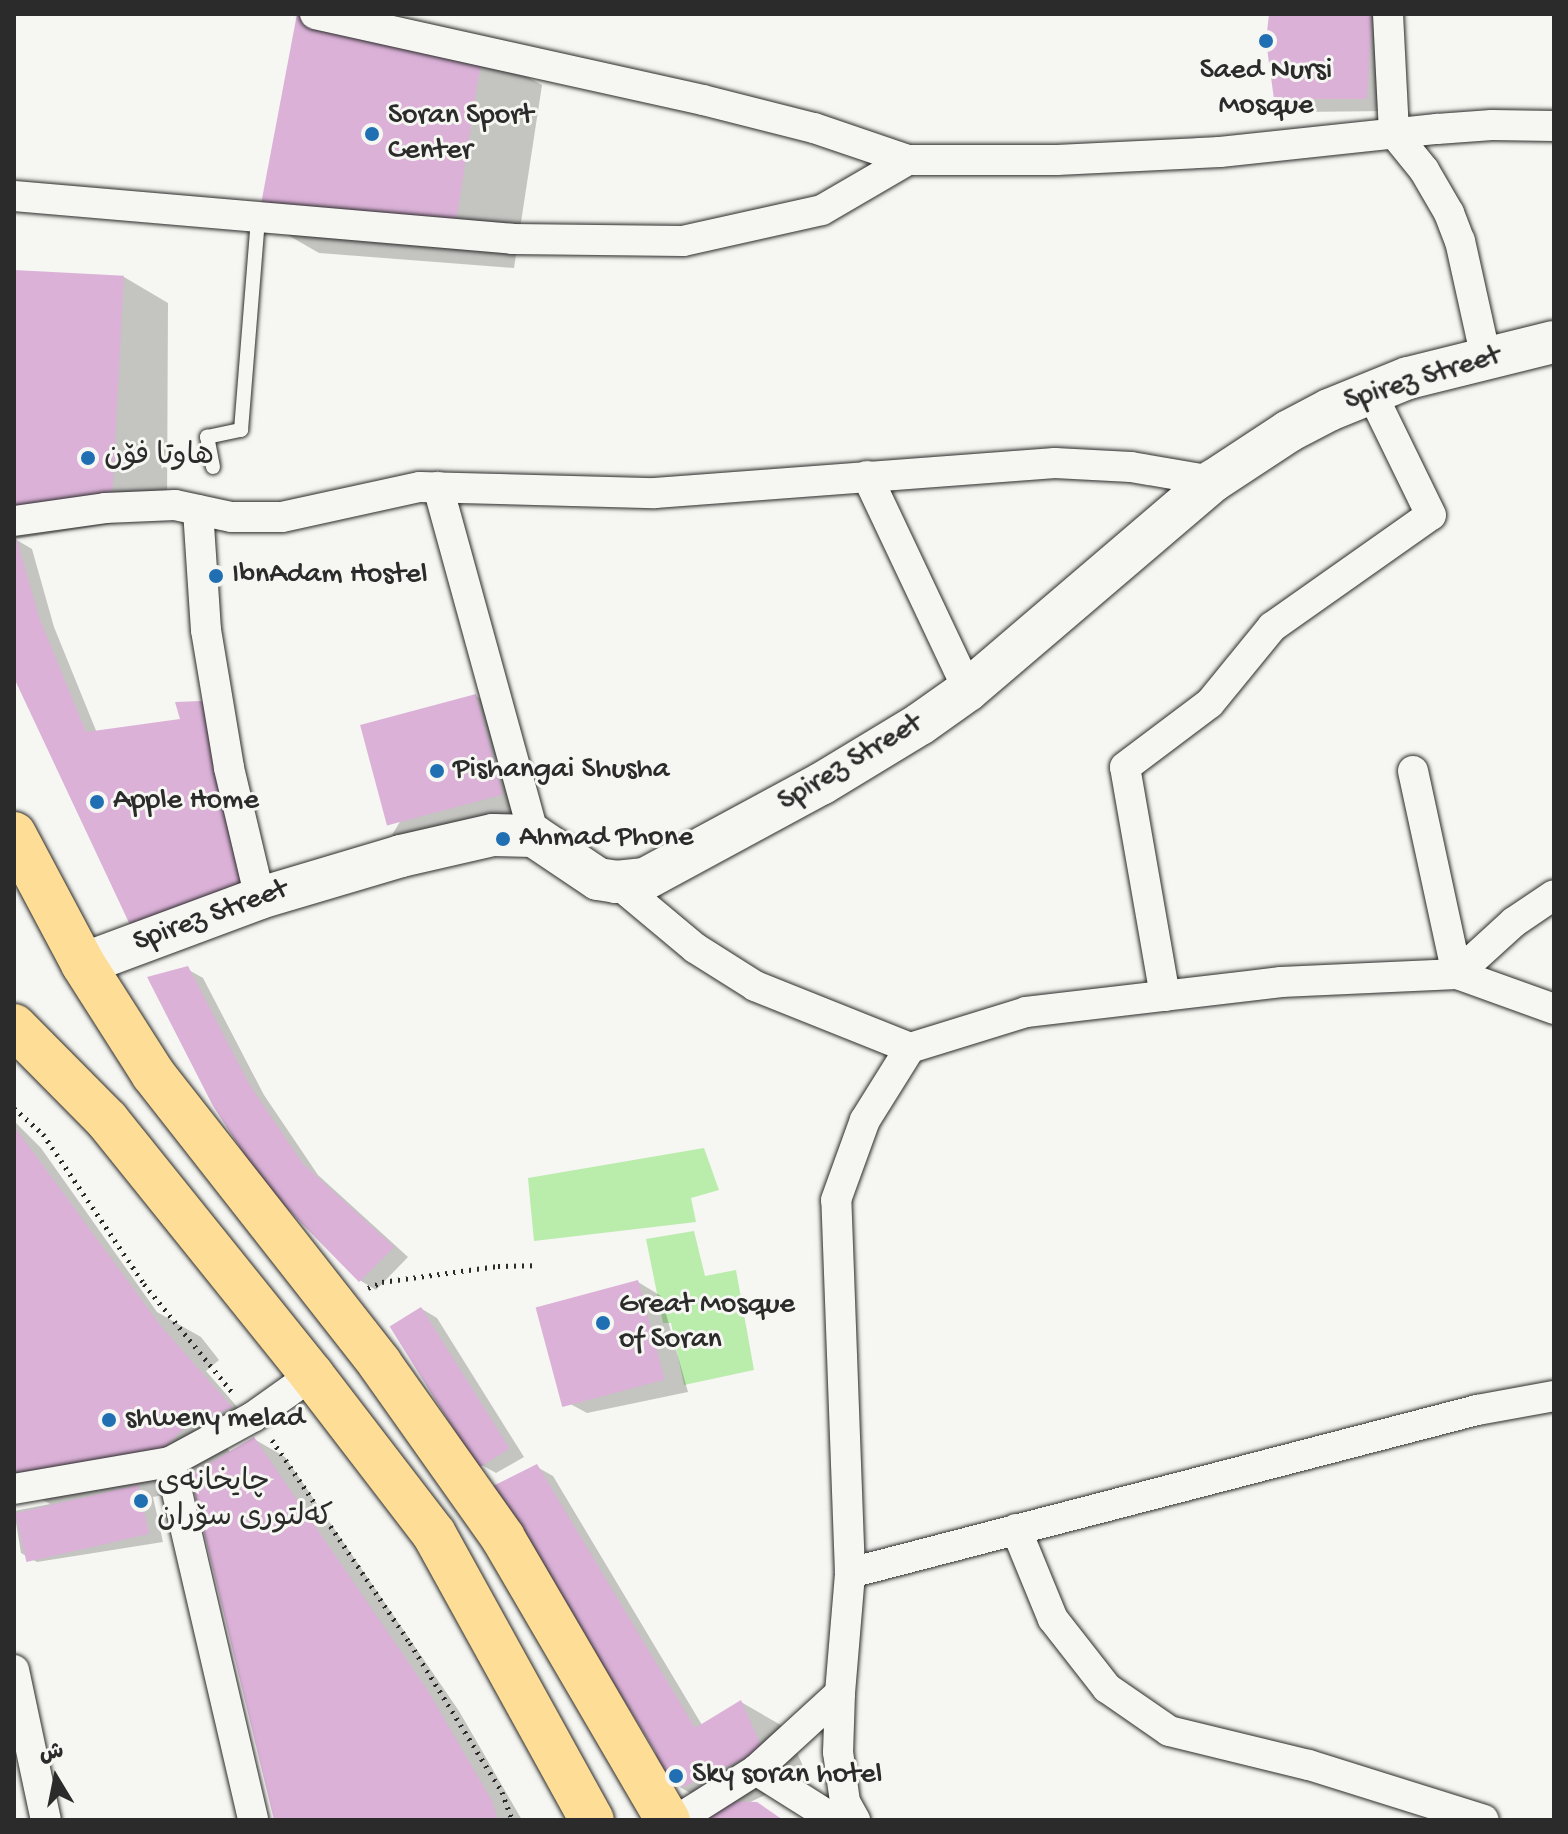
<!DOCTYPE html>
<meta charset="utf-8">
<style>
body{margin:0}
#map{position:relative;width:1568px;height:1834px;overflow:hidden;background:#f6f6f2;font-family:"Gochi Hand","Playpen Sans Arabic",sans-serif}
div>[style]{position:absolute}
.green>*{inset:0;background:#baecac}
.shadow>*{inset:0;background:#0003}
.building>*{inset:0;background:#dbb1d8;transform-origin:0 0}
.path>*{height:5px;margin-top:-2.5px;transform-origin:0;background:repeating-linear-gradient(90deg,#2b2b2b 0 2px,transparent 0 8px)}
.roads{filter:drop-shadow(0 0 2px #2b2b2b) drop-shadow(0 0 2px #2b2b2b)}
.lane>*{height:14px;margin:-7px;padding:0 7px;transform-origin:7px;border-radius:7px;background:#f6f6f2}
.street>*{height:30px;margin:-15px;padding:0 15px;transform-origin:15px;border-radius:15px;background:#f6f6f2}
.secondary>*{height:42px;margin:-21px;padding:0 21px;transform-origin:21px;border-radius:21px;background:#f6f6f2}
.highway>*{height:44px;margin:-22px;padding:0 22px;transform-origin:22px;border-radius:22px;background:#fedd96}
.dots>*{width:22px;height:22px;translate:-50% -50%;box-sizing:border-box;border:4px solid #f6f6f2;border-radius:50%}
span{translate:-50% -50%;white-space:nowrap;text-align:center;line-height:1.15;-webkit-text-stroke:6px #f6f6f2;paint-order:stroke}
.poi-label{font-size:30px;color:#2b2b2b}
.left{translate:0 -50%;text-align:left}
.street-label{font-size:30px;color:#2b2b2b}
.frame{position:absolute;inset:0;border:16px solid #2b2b2b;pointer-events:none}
.north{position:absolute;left:16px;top:1738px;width:80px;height:80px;-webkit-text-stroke:6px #f6f6f2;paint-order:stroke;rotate:350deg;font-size:22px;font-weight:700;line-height:32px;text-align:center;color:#2b2b2b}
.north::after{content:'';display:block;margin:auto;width:28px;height:36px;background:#2b2b2b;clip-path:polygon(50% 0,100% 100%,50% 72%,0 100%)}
</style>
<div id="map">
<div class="green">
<div style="clip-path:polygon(704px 1148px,719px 1190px,691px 1198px,696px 1222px,534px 1241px,528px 1178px)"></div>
<div style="clip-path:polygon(694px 1231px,705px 1276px,736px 1270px,754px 1370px,684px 1385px,671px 1323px,663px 1323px,646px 1239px)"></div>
</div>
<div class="shadow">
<div style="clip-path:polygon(299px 14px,482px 51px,542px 85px,514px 268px,319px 253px,260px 219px)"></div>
<div style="clip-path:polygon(1271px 14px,1396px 14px,1390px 111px,1300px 112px,1276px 98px)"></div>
<div style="clip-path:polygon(14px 272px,124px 277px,168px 303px,167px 515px,15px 539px,32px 549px,54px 627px,97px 733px,182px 721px,201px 703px,217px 712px,132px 926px,14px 673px)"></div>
<div style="clip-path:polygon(476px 696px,499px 710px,526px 807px,415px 849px,392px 835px)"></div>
<div style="clip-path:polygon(187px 969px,203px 978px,264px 1095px,318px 1175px,408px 1257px,376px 1290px,361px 1281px,266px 1185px)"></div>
<div style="clip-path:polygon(14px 1121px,41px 1148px,157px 1312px,201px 1337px,219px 1360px,206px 1371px,246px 1417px,222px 1442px,231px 1453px,254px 1439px,285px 1457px,459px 1711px,522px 1820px,277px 1820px,196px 1489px,153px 1497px,163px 1542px,37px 1562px,21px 1553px,14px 1511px,50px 1504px,14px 1484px)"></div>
<div style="clip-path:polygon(638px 1282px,661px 1296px,688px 1392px,587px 1413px,563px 1400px)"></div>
<div style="clip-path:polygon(422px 1309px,437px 1318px,524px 1457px,496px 1473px,480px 1464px)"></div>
<div style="clip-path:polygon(537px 1467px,553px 1476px,702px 1725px,741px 1702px,786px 1728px,807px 1775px,746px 1804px,782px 1820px,710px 1820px,709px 1804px,664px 1778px,657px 1751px)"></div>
</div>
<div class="building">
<div style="clip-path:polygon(297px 14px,314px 14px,483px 49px,454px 235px,258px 220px)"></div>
<div style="clip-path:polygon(1269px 14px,1372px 14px,1367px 99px,1274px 99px,1266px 41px)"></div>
<div style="left:14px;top:270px;width:110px;height:237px;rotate:3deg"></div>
<div style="clip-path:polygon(16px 537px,39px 617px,86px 732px,180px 719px,175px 702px,202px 701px,242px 886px,131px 927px,14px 678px)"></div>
<div style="left:476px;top:694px;width:104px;height:120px;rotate:75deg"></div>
<div style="clip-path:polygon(188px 966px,249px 1084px,303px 1164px,394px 1247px,359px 1282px,265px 1186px,213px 1106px,147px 977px)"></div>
<div style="clip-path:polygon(14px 1126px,160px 1325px,232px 1407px,182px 1430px,161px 1451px,14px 1479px)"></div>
<div style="left:638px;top:1280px;width:103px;height:106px;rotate:75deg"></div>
<div style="left:421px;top:1307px;width:167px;height:37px;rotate:58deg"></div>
<div style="clip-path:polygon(254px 1437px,428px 1691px,492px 1801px,498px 1820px,274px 1820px,190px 1475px)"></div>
<div style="clip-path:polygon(537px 1464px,695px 1728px,741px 1700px,763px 1750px,683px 1787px,662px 1779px,655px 1751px,493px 1486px)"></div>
<div style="left:138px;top:1485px;width:50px;height:126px;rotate:77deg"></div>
<div style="clip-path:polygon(728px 1801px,757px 1802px,783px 1820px,708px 1820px,704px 1814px)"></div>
</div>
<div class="path">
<div style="left:14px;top:1108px;width:39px;rotate:42deg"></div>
<div style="left:43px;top:1134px;width:181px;rotate:56deg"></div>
<div style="left:144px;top:1284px;width:139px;rotate:50.8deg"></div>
<div style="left:368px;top:1288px;width:15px;rotate:-23deg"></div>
<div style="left:382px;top:1282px;width:117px;rotate:-7.9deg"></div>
<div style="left:498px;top:1266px;width:39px;rotate:-1deg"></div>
<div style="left:272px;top:1440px;width:245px;rotate:55.8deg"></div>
<div style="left:410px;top:1643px;width:175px;rotate:58.3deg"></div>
<div style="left:502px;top:1792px;width:30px;rotate:70deg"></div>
</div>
<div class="roads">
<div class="lane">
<div style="left:213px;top:467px;width:31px;rotate:-101deg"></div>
<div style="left:207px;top:437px;width:35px;rotate:-12deg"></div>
<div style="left:241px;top:430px;width:211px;rotate:-85.4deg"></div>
</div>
<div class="street">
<div style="left:315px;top:14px;width:397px;rotate:12.5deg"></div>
<div style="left:703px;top:100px;width:114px;rotate:14.2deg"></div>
<div style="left:814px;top:128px;width:99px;rotate:18.8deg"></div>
<div style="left:908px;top:160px;width:149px"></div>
<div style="left:1057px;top:160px;width:163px;rotate:-2.8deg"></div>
<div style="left:1220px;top:152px;width:218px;rotate:-6.1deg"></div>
<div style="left:1437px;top:129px;width:55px;rotate:-4.2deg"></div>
<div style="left:1492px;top:125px;width:62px;rotate:0.9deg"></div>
<div style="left:1388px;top:14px;width:119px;rotate:87.1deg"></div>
<div style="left:1394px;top:133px;width:48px;rotate:51deg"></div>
<div style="left:1424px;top:170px;width:50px;rotate:59.8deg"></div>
<div style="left:1449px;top:213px;width:30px;rotate:69deg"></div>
<div style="left:1460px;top:241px;width:120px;rotate:77.5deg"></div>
<div style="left:14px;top:196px;width:500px;rotate:4.9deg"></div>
<div style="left:512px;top:239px;width:171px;rotate:0.7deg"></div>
<div style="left:683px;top:241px;width:142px;rotate:-12.6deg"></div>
<div style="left:822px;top:210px;width:99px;rotate:-30.2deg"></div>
<div style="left:867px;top:476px;width:237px;rotate:64.7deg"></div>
<div style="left:438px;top:487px;width:362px;rotate:74.6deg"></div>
<div style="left:198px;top:510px;width:120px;rotate:86.2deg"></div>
<div style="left:206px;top:630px;width:140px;rotate:80.5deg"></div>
<div style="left:229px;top:768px;width:134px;rotate:76.6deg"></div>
<div style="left:14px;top:521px;width:92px;rotate:-8.1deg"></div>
<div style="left:105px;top:508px;width:70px;rotate:-2.5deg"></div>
<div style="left:175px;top:505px;width:57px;rotate:12.1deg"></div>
<div style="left:231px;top:517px;width:51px"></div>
<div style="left:282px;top:517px;width:141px;rotate:-12.3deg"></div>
<div style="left:420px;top:487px;width:235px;rotate:1.5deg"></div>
<div style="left:655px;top:493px;width:401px;rotate:-4.3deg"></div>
<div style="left:1055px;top:463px;width:76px;rotate:3deg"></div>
<div style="left:1131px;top:467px;width:83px;rotate:9.7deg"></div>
<div style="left:1413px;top:771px;width:208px;rotate:77.8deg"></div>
<div style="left:1457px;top:974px;width:77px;rotate:-42.4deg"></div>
<div style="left:1514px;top:922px;width:48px;rotate:-34deg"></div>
<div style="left:616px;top:882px;width:103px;rotate:39.9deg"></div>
<div style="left:695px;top:948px;width:71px;rotate:32.3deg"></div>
<div style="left:755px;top:986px;width:167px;rotate:21.8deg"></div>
<div style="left:910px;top:1048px;width:121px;rotate:-17.2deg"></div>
<div style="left:1026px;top:1012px;width:257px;rotate:-6.7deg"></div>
<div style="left:1281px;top:982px;width:176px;rotate:-2.6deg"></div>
<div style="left:1457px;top:974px;width:103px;rotate:19.8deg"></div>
<div style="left:1165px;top:996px;width:232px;rotate:-99.9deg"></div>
<div style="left:1125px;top:767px;width:106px;rotate:-37deg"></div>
<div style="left:1210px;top:703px;width:98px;rotate:-50.8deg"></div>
<div style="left:1272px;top:627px;width:194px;rotate:-35.2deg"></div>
<div style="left:1431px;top:515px;width:137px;rotate:-116deg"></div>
<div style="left:170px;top:1462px;width:94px;rotate:-28.5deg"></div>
<div style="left:253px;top:1417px;width:72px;rotate:-35.4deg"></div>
<div style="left:14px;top:1489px;width:158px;rotate:-9.8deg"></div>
<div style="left:170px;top:1462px;width:367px;rotate:76.9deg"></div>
<div style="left:1016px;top:1529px;width:97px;rotate:67.7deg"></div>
<div style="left:1053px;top:1619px;width:88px;rotate:52deg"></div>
<div style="left:1107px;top:1688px;width:75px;rotate:34.7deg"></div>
<div style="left:1169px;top:1731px;width:144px;rotate:13.7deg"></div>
<div style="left:1309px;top:1765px;width:183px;rotate:17.4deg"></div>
<div style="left:850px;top:1573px;width:648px;rotate:-14.57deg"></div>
<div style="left:1477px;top:1410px;width:78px;rotate:-10.3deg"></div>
<div style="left:14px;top:1670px;width:153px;rotate:78deg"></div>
<div style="left:840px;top:1693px;width:59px;rotate:91.9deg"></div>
<div style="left:838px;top:1752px;width:50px;rotate:82deg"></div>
<div style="left:845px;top:1802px;width:21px;rotate:61deg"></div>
<div style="left:756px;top:1770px;width:93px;rotate:32.3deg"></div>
<div style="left:677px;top:1820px;width:93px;rotate:-32.3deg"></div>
<div style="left:756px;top:1770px;width:114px;rotate:-42.5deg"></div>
<div style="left:840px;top:1693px;width:120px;rotate:-85.2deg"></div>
<div style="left:850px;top:1573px;width:373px;rotate:-92.1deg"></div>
<div style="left:836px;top:1200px;width:85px;rotate:-70.1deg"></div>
<div style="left:865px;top:1120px;width:85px;rotate:-58deg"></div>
</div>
<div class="secondary">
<div style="left:83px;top:964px;width:189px;rotate:-20.4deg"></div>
<div style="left:260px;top:898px;width:147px;rotate:-16.6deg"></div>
<div style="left:401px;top:856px;width:94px;rotate:-12.9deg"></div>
<div style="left:493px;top:835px;width:41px;rotate:1.4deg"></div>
<div style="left:534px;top:836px;width:77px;rotate:33.9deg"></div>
<div style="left:598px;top:879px;width:18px;rotate:9deg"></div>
<div style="left:616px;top:882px;width:29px;rotate:-6deg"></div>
<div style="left:645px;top:879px;width:200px;rotate:-28.4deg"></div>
<div style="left:821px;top:784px;width:116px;rotate:-31.2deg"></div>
<div style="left:920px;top:724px;width:59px;rotate:-35.3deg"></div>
<div style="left:968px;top:690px;width:322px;rotate:-40.5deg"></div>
<div style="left:1213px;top:481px;width:91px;rotate:-33.3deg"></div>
<div style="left:1289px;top:431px;width:45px;rotate:-27.7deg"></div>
<div style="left:1329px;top:410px;width:85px;rotate:-22.1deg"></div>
<div style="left:1408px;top:378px;width:150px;rotate:-13.9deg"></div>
</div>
<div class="highway">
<div style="left:14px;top:834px;width:147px;rotate:62deg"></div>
<div style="left:83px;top:964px;width:130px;rotate:57.5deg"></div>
<div style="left:153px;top:1074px;width:368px;rotate:51.9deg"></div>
<div style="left:380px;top:1364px;width:213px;rotate:54.7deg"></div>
<div style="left:503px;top:1538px;width:327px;rotate:59.7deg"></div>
<div style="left:14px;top:1026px;width:132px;rotate:45.3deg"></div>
<div style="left:107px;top:1120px;width:327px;rotate:51.2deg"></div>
<div style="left:312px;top:1375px;width:200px;rotate:52.5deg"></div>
<div style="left:434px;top:1534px;width:327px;rotate:61.1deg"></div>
</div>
</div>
<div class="dots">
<div style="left:1266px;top:41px;background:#1f6fb2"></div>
<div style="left:372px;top:134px;background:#1f6fb2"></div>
<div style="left:88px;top:458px;background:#1f6fb2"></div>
<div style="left:216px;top:576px;background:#1f6fb2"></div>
<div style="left:437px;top:771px;background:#1f6fb2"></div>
<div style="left:97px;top:802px;background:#1f6fb2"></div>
<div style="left:503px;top:839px;background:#1f6fb2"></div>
<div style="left:603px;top:1323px;background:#1f6fb2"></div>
<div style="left:109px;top:1420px;background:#1f6fb2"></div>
<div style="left:141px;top:1501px;background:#1f6fb2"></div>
<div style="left:676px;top:1776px;background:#1f6fb2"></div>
</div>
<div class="poi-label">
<span style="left:1266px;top:89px">Saed Nursi<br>Mosque</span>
<span class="left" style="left:388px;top:134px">Soran Sport<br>Center</span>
<span class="left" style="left:104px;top:458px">هاوتا فۆن</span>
<span class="left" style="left:232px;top:576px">IbnAdam Hostel</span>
<span class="left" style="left:453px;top:771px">Pishangai Shusha</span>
<span class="left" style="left:113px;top:802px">Apple Home</span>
<span class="left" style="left:519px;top:839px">Ahmad Phone</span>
<span class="left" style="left:619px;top:1323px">Great Mosque<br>of Soran</span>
<span class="left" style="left:125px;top:1420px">shweny melad</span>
<span class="left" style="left:157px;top:1501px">چایخانەی<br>کەلتوری سۆران</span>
<span class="left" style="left:692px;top:1776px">Sky soran hotel</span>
</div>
<div class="street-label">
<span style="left:1423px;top:380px;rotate:-17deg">Spirez Street</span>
<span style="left:851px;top:764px;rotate:-31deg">Spirez Street</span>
<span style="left:211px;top:917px;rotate:-20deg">Spirez Street</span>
</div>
<div class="frame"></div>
<div class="north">ش</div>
</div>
